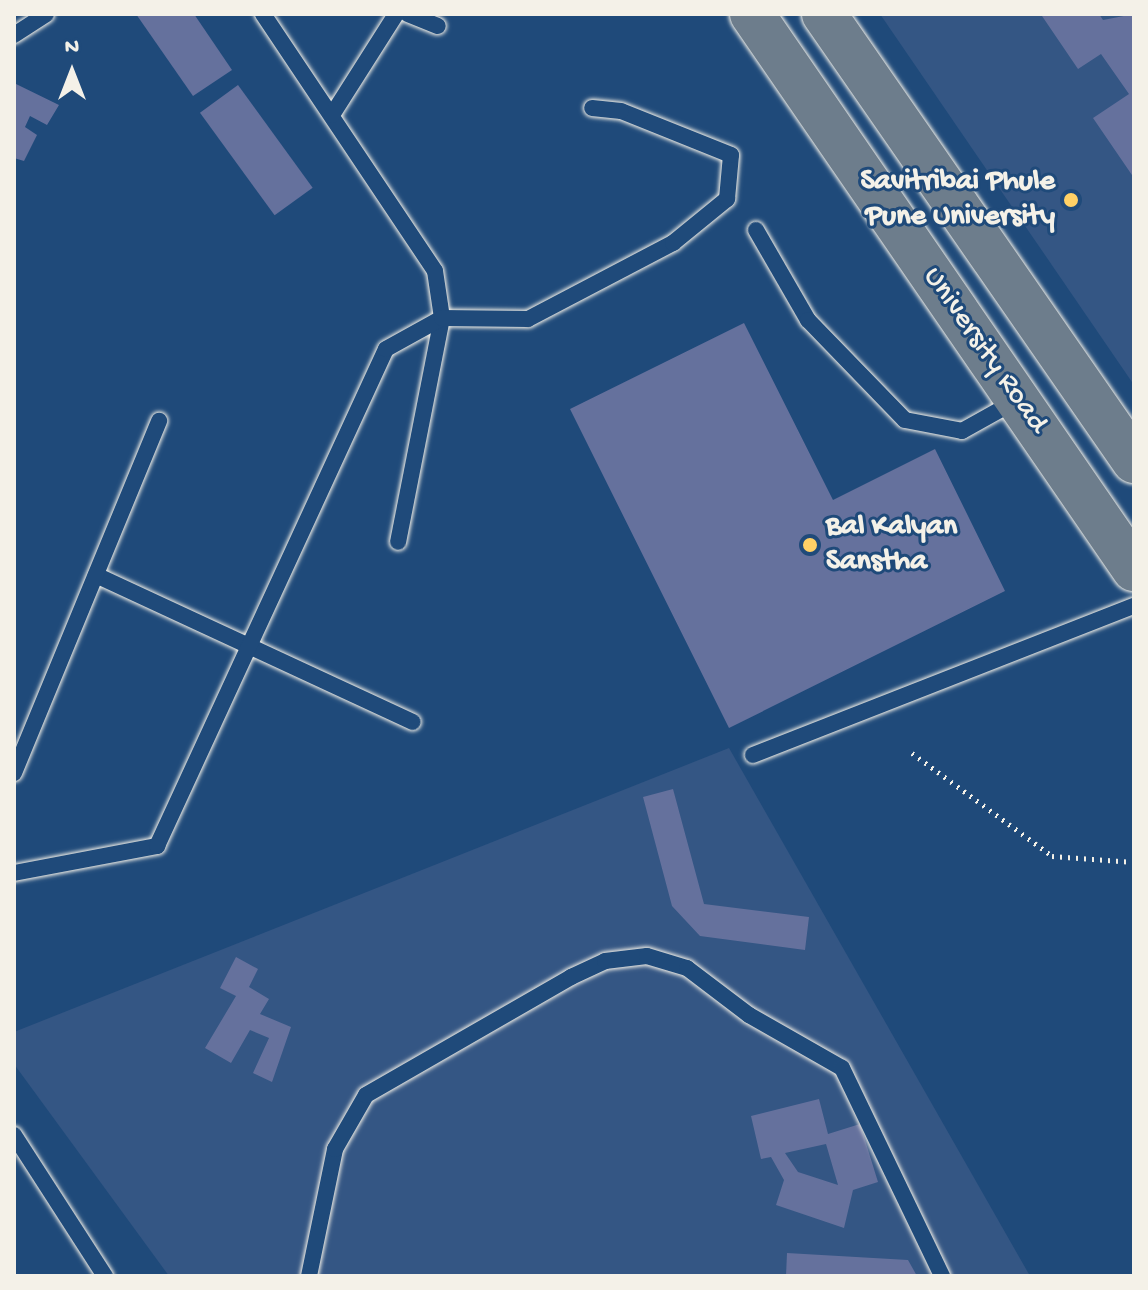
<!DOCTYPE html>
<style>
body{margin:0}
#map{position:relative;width:1148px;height:1290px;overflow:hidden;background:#1f4a7a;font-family:"Gochi Hand",sans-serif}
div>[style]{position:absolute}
.built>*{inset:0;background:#345684}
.building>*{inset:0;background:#65719d;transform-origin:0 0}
.path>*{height:5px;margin-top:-2.5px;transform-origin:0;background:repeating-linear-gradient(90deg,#f4f1e8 0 2px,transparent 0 8px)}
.roads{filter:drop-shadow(0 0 2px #f4f1e8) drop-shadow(0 0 2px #f4f1e8)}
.lane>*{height:16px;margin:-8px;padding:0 8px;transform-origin:8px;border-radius:8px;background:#1f4a7a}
.primary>*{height:44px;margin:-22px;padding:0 22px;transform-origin:22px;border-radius:22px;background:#6d7d8c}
.dots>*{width:22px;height:22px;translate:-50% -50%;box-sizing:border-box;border:4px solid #1f4a7a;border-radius:50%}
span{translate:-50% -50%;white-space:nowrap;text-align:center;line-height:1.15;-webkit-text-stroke:6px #1f4a7a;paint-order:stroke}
.poi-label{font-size:30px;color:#f4f1e8;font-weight:700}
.right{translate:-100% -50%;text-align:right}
.left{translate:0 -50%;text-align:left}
.street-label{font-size:30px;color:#f4f1e8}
.frame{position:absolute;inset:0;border:16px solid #f4f1e8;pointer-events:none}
.north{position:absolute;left:32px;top:32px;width:80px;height:80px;-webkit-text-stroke:6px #1f4a7a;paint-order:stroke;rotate:0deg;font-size:22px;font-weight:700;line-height:32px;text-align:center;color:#f4f1e8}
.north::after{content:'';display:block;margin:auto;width:28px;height:36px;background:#f4f1e8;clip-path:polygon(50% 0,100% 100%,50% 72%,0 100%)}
</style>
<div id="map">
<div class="built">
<div style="clip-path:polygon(880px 14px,1134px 14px,1134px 385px)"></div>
<div style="clip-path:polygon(729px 748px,1030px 1276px,169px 1276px,14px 1064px,14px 1032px)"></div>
</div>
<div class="building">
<div style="clip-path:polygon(136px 14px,194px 14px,232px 70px,193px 96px)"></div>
<div style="clip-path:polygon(1099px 14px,1103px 20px,1134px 14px,1134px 178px,1093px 118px,1129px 94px,1101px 54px,1078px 69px,1042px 16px)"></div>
<div style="clip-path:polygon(14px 83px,59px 105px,47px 125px,30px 116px,25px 127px,37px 135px,24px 161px,14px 158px)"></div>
<div style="left:238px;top:85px;width:127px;height:47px;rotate:54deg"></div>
<div style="clip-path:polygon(744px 323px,833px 500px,935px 449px,1005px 591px,729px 728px,570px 409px)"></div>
<div style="clip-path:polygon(673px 789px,704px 904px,809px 917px,805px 950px,700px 936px,672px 906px,643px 797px)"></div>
<div style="clip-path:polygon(236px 957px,258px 969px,249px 987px,269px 999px,260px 1014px,291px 1027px,272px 1082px,253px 1073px,269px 1038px,250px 1030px,231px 1063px,205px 1048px,236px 996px,220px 988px)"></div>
<div style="clip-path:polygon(evenodd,819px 1099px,828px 1134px,860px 1124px,878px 1182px,853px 1190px,844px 1228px,776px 1205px,784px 1180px,771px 1157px,761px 1159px,751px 1116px,819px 1099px,826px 1144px,838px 1185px,798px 1172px,785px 1153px,826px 1144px)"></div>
<div style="clip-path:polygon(787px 1253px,908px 1260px,917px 1276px,786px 1276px)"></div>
</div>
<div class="path">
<div style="left:912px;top:753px;width:174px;rotate:36.3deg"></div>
<div style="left:1052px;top:856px;width:82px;rotate:4.2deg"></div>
</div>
<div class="roads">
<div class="lane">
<div style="left:263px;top:14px;width:309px;rotate:56.2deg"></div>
<div style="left:435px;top:271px;width:48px;rotate:81.5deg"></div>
<div style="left:442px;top:318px;width:228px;rotate:101.1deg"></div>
<div style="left:408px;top:14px;width:32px;rotate:22deg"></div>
<div style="left:14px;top:35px;width:38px;rotate:-33deg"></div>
<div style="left:332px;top:115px;width:120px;rotate:-57.6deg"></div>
<div style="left:756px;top:230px;width:104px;rotate:60deg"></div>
<div style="left:808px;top:320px;width:139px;rotate:45.9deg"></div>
<div style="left:905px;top:420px;width:58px;rotate:10.9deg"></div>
<div style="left:962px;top:431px;width:62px;rotate:-29.1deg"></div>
<div style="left:96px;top:575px;width:349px;rotate:24.9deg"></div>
<div style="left:753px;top:755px;width:409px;rotate:-21.4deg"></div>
<div style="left:14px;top:773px;width:381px;rotate:-67.6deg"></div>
<div style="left:14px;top:873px;width:146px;rotate:-10.7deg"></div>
<div style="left:157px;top:846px;width:547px;rotate:-65.26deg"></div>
<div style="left:386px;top:349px;width:64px;rotate:-29deg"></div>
<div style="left:442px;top:318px;width:86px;rotate:0.7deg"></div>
<div style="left:528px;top:319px;width:164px;rotate:-27.7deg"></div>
<div style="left:673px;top:243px;width:70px;rotate:-39.2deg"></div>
<div style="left:727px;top:199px;width:44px;rotate:-84.8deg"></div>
<div style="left:731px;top:155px;width:118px;rotate:-158.2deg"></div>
<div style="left:621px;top:111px;width:29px;rotate:-174deg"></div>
<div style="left:14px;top:1135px;width:168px;rotate:57.2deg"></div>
<div style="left:309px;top:1276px;width:130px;rotate:-78.4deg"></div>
<div style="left:335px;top:1149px;width:62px;rotate:-60.1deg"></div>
<div style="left:366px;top:1095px;width:237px;rotate:-29.9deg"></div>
<div style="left:571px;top:977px;width:38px;rotate:-25deg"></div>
<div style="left:605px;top:961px;width:42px;rotate:-6.8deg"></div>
<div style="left:647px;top:956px;width:42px;rotate:16.7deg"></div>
<div style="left:687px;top:968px;width:78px;rotate:37.2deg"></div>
<div style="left:749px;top:1015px;width:107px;rotate:29.7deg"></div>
<div style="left:842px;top:1068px;width:231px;rotate:64.3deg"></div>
</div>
<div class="primary">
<div style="left:752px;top:14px;width:674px;rotate:55.46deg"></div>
<div style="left:824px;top:14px;width:544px;rotate:55.26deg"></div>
</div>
</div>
<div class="dots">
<div style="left:1071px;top:200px;background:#ffd166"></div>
<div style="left:810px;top:545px;background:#ffd166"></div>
</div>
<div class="poi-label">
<span class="right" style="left:1055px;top:200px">Savitribai Phule<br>Pune University</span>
<span class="left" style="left:826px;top:545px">Bal Kalyan<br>Sanstha</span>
</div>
<div class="street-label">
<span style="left:984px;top:351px;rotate:55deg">University Road</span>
</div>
<div class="frame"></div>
<div class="north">N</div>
</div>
